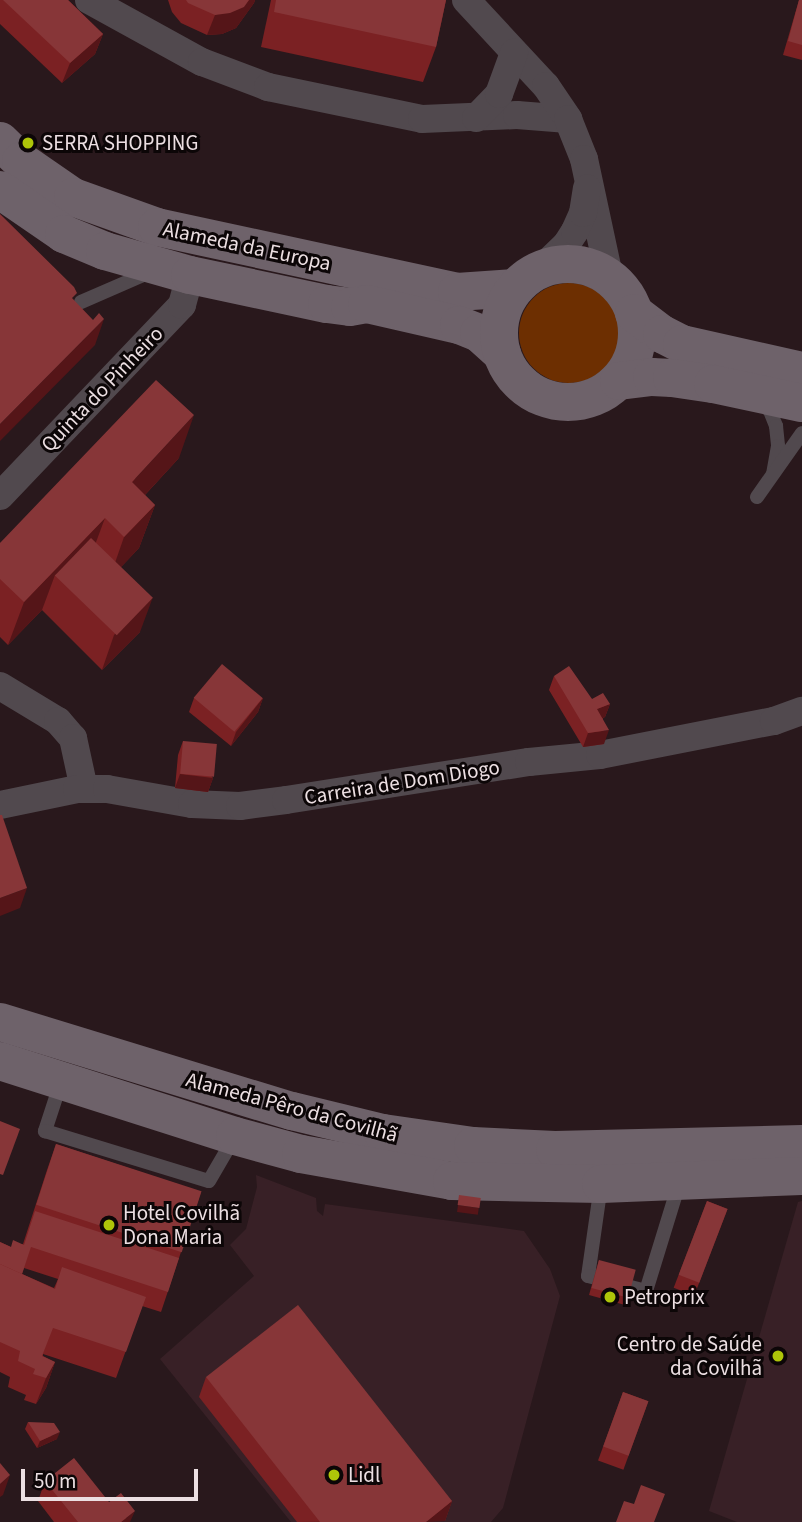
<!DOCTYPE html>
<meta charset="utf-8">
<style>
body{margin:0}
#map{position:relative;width:802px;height:1522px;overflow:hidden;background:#29181c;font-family:"Source Sans 3",sans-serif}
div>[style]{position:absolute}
.built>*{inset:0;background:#382026}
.green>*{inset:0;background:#6d2f01}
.round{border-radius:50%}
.service>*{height:14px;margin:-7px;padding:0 7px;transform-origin:7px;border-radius:7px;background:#51494e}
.minor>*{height:28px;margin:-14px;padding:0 14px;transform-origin:14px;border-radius:14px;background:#51494e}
.secondary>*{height:38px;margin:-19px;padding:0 19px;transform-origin:19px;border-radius:19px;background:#6e626a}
.secondary>.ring{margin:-19px;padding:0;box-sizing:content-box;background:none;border:38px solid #6e626a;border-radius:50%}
.wall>*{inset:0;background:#7b2123;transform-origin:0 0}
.shaded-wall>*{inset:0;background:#551518;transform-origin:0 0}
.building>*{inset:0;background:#873638;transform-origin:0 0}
.dots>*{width:19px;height:19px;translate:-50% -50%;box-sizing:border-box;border:4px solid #0c0607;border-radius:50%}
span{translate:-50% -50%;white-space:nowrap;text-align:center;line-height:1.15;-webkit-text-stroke:6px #0c0607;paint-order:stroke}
.poi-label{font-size:21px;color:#ecdfe2}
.left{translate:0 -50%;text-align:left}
.right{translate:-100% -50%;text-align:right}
.street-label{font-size:21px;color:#ecdfe2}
.scale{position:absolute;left:21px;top:1469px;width:177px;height:32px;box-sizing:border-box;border:4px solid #ecdfe2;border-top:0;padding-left:9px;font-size:21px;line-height:24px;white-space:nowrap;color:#ecdfe2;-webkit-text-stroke:5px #0c0607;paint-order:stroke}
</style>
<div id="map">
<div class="built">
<div style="clip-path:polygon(256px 1175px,316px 1198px,317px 1211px,323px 1216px,325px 1204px,524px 1231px,550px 1269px,560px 1296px,503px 1508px,491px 1522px,291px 1522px,160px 1359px,254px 1276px,230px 1245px,246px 1229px,257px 1187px)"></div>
<div style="clip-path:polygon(802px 1201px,802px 1522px,737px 1522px,709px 1511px,798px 1202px)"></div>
</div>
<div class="green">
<div class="round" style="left:519px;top:283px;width:100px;height:100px"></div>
</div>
<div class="service">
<div style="left:81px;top:302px;width:75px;rotate:-23.5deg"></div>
<div style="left:766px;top:401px;width:27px;rotate:68deg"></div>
<div style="left:776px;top:426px;width:20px;rotate:84deg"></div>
<div style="left:778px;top:446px;width:28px;rotate:100deg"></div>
<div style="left:757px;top:497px;width:78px;rotate:-54.9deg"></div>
<div style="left:61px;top:1082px;width:52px;rotate:108.1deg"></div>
<div style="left:45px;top:1131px;width:171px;rotate:17deg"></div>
<div style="left:209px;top:1181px;width:50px;rotate:-59.8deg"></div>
<div style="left:601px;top:1185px;width:92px;rotate:98.1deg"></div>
<div style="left:588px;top:1276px;width:60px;rotate:14.5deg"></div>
<div style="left:646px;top:1291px;width:112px;rotate:-72.9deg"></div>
</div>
<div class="minor">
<div style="left:89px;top:0;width:129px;rotate:28.8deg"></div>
<div style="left:202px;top:62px;width:71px;rotate:20.7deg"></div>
<div style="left:268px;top:87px;width:157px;rotate:11.7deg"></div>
<div style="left:422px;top:119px;width:95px;rotate:-2.4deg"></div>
<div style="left:517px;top:115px;width:51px;rotate:4.5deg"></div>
<div style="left:466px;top:0;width:117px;rotate:47.1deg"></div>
<div style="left:546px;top:86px;width:40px;rotate:56deg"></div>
<div style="left:568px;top:119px;width:43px;rotate:68.2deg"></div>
<div style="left:584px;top:159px;width:120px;rotate:77.9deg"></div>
<div style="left:476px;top:118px;width:33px;rotate:-46deg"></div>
<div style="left:499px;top:94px;width:44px;rotate:-69.9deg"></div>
<div style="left:543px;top:267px;width:32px;rotate:-44deg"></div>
<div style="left:566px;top:245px;width:17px;rotate:-57deg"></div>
<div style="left:575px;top:231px;width:20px;rotate:-66deg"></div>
<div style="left:583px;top:213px;width:25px;rotate:-81deg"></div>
<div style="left:0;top:496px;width:264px;rotate:-46.4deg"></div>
<div style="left:182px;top:305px;width:31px;rotate:-75deg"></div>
<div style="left:0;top:686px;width:68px;rotate:31.1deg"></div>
<div style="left:58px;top:721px;width:23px;rotate:49deg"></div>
<div style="left:73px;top:738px;width:52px;rotate:77.8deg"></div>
<div style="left:0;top:805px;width:79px;rotate:-11.7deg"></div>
<div style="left:77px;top:789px;width:30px"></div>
<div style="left:107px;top:789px;width:86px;rotate:10deg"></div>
<div style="left:192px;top:804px;width:48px;rotate:2.4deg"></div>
<div style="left:240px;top:806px;width:46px;rotate:-7.4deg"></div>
<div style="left:286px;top:800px;width:246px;rotate:-8.9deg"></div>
<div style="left:529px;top:762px;width:71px;rotate:-5.6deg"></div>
<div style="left:600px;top:755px;width:177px;rotate:-11.1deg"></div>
<div style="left:774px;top:721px;width:30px;rotate:-20deg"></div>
</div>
<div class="secondary">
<div style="left:0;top:141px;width:29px;rotate:44deg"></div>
<div style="left:21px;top:161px;width:63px;rotate:34.7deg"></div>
<div style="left:73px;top:197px;width:89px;rotate:19.7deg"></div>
<div style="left:157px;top:227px;width:307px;rotate:12.2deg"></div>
<div style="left:457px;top:292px;width:58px;rotate:-3.9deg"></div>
<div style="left:0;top:190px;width:78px;rotate:34.5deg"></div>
<div style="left:64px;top:234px;width:44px;rotate:22.5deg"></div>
<div style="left:105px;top:251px;width:88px;rotate:15.8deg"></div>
<div style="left:190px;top:275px;width:140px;rotate:12deg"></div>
<div style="left:327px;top:304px;width:23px;rotate:7deg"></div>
<div style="left:350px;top:307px;width:17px;rotate:-10deg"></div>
<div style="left:367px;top:304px;width:94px;rotate:12.9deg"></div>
<div style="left:459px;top:325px;width:22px;rotate:22deg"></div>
<div style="left:479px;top:333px;width:31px;rotate:42deg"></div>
<div class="ring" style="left:499px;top:264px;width:100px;height:100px"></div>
<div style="left:634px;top:313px;width:35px;rotate:37deg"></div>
<div style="left:662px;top:334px;width:22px;rotate:27deg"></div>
<div style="left:682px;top:344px;width:123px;rotate:12.7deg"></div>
<div style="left:619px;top:381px;width:33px;rotate:-7deg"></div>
<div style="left:652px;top:377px;width:20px;rotate:3deg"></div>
<div style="left:672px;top:378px;width:41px;rotate:8.3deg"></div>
<div style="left:713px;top:384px;width:91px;rotate:12.1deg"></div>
<div style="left:0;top:1022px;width:305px;rotate:17deg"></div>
<div style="left:292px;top:1111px;width:94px;rotate:13.6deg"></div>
<div style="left:383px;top:1133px;width:91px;rotate:8.2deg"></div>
<div style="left:473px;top:1146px;width:82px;rotate:2.8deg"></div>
<div style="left:555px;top:1150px;width:247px;rotate:-1.4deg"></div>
<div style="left:0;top:1061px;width:247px;rotate:17.7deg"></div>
<div style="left:235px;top:1136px;width:68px;rotate:15.3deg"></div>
<div style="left:301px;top:1154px;width:153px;rotate:10.1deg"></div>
<div style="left:452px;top:1181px;width:149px;rotate:1.2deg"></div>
<div style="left:601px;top:1184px;width:201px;rotate:-2.3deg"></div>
</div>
<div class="wall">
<div style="clip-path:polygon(0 0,68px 0,103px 34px,95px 54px,62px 83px,0 24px)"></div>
<div style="clip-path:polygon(168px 0,255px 0,254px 3px,236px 28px,222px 34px,207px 35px,181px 23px,172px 12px)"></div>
<div style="clip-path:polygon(271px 0,446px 0,436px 47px,423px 82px,261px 47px)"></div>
<div style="clip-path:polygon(799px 0,802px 0,802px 60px,783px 55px)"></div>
<div style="clip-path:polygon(179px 458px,145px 495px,155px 505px,139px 548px,121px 567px,140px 632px,102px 670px,42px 610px,8px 645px,0 637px,0 543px)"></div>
<div style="clip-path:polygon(554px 676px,592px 699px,610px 704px,605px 717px,603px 718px,604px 744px,583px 747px,549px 690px)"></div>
<div style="clip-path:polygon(194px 698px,263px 698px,258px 712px,231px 746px,189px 712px)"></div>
<div style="clip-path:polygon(183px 741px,213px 778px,208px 792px,175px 788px,178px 755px)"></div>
<div style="clip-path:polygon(evenodd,56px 1144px,201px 1192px,161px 1312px,142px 1306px,116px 1378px,43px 1354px,43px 1356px,55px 1362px,46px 1388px,36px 1404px,24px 1400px,26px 1395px,8px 1387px,10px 1377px,0 1372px,0 1242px,11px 1247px,23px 1244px,47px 1170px,56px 1144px,24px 1268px,58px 1279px,54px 1288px,22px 1274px,24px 1268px)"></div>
<div style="left:707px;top:1201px;width:22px;height:93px;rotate:21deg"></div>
<div style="clip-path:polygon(599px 1260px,628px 1298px,625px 1305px,589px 1295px)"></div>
<div style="clip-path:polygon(206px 1377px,452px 1501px,445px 1521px,297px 1522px,199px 1397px)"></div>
<div style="left:623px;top:1392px;width:27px;height:73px;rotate:20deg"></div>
<div style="clip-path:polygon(28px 1422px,57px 1439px,37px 1448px,25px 1429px)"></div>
<div style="clip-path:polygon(45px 1481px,109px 1502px,130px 1522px,54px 1522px,38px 1501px)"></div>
</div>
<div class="shaded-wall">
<div style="clip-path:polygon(249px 0,255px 0,254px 3px,236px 28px,222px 34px,207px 35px,215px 15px)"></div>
<div style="clip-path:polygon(103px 34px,95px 54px,62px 83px,70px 63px)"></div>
<div style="clip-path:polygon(104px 319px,95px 345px,0 441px,0 424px)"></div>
<div style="clip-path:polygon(194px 415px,179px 458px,116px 526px,132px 482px)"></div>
<div style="clip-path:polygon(155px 505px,139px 548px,109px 580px,124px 537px)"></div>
<div style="clip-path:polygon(105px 518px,89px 561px,55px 575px,42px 610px,8px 645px,24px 602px)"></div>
<div style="clip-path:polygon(153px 597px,140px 632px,102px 670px,114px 635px)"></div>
<div style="clip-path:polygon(263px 698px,258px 712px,231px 746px,236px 732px)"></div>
<div style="clip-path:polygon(610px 704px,605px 717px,592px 723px,597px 709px)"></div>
<div style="clip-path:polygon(609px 730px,604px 744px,583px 747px,588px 733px)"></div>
<div style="clip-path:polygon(180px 774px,213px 778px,208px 792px,175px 788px)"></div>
<div style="clip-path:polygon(27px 888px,20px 908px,0 916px,0 898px)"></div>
<div style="left:458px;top:1205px;width:21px;height:7px;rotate:8deg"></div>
<div style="clip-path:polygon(55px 1362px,46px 1388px,36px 1404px,46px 1378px)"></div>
<div style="clip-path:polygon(60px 1432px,57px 1439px,37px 1448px,40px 1441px)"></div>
<div style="clip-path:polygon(10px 1475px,3px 1495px,0 1497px,0 1484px)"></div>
<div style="clip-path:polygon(452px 1501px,445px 1521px,426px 1522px)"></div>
<div style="clip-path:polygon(135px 1511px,130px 1522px,121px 1522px)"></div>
</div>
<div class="building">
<div style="clip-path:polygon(3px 0,68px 0,103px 34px,70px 63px)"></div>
<div style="clip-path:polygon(186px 0,249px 0,244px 7px,230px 13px,215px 15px,188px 3px)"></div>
<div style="clip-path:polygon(276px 0,446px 0,436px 47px,274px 12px)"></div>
<div style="clip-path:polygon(799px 0,802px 0,802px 45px,788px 41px)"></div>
<div style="clip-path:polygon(0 214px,74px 287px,77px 293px,72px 298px,93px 320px,99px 313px,104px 319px,0 424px)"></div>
<div style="clip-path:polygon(156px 380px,194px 415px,132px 482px,155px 505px,124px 537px,105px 518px,24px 602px,0 579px,0 543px)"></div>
<div style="left:91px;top:538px;width:86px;height:52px;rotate:44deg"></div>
<div style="left:222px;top:664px;width:53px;height:44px;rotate:40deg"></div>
<div style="clip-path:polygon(569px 666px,592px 699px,603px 693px,610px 704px,597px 709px,609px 730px,588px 733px,554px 676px)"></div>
<div style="left:183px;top:741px;width:34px;height:33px;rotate:5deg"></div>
<div style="clip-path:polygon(0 815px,2px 815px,27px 888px,0 898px)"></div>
<div style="clip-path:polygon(0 1121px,20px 1129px,3px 1175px,0 1174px)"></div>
<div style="left:56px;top:1144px;width:153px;height:64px;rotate:18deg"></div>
<div style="left:459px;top:1195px;width:22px;height:10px;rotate:8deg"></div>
<div style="left:707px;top:1201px;width:22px;height:79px;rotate:21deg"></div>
<div style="clip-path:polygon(35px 1211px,179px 1258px,168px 1292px,31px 1247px,22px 1274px,0 1264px,0 1242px,11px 1247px,13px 1240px,24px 1245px)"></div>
<div style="left:599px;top:1260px;width:38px;height:29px;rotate:15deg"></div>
<div style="clip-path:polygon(0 1264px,55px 1289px,62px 1267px,146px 1297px,126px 1352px,53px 1328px,42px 1356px,55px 1362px,46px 1378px,33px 1374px,35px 1369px,18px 1361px,20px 1351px,0 1342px)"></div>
<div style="clip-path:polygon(298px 1305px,452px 1501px,426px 1522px,320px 1522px,206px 1377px)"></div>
<div style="left:623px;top:1392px;width:27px;height:58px;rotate:20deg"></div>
<div style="clip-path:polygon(28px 1422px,54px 1423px,60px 1432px,40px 1441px)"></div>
<div style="clip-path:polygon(74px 1458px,109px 1502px,121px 1493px,135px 1511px,121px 1522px,78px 1522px,45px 1481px)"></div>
<div style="clip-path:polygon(0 1463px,10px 1475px,0 1484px)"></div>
<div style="clip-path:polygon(641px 1485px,665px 1494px,654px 1522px,616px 1522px,624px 1501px,634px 1504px)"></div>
</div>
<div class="dots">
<div style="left:28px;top:143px;background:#aec509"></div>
<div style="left:109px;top:1225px;background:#aec509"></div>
<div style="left:610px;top:1297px;background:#aec509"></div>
<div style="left:778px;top:1356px;background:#aec509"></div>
<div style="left:334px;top:1475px;background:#aec509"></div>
</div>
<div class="poi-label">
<span class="left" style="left:42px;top:143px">SERRA SHOPPING</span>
<span class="left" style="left:123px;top:1225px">Hotel Covilhã<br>Dona Maria</span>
<span class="left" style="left:624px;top:1297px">Petroprix</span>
<span class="right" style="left:762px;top:1356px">Centro de Saúde<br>da Covilhã</span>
<span class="left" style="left:348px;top:1475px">Lidl</span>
</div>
<div class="street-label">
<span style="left:247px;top:246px;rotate:12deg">Alameda da Europa</span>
<span style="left:102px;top:389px;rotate:-46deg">Quinta do Pinheiro</span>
<span style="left:402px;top:782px;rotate:-9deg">Carreira de Dom Diogo</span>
<span style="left:292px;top:1107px;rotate:15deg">Alameda Pêro da Covilhã</span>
</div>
<div class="scale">50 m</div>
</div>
